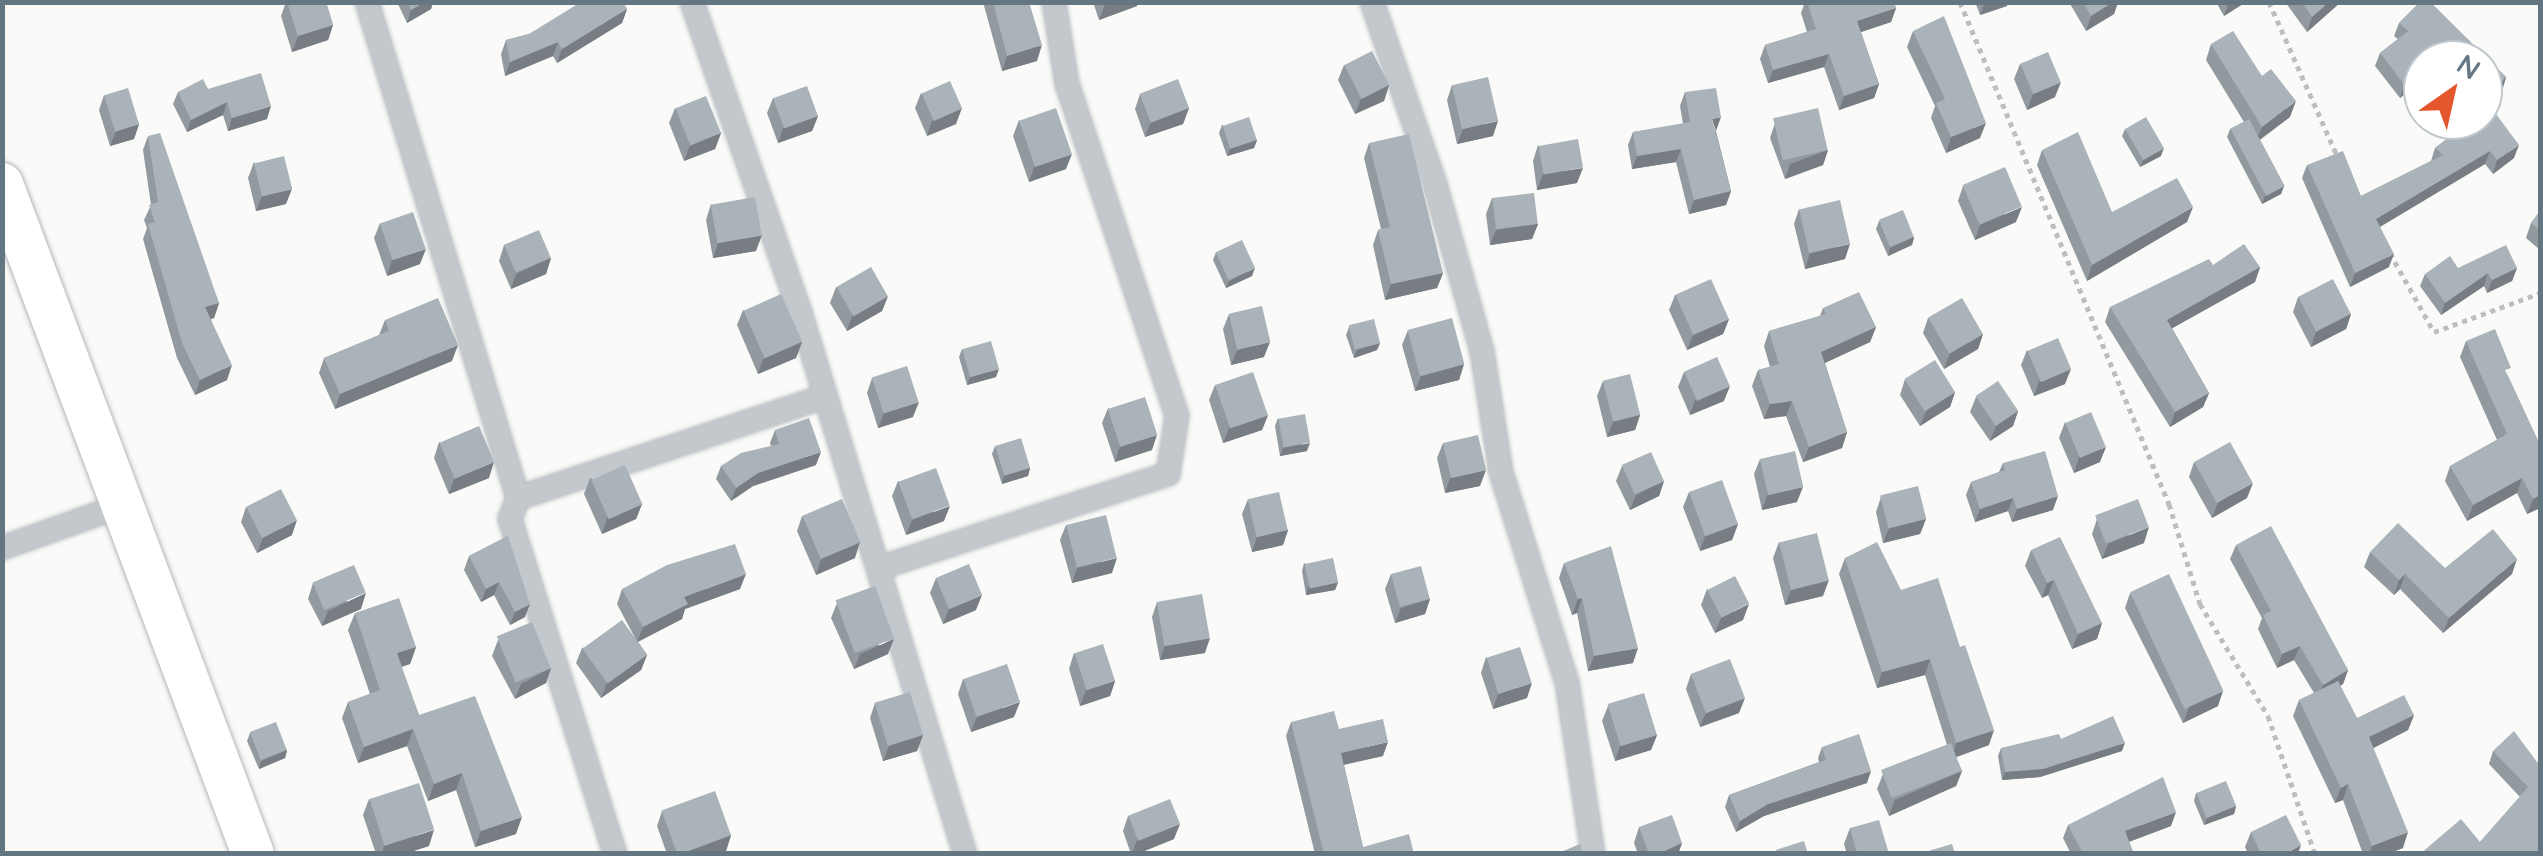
<!DOCTYPE html>
<style>
body{margin:0}
#map{position:relative;width:2543px;height:856px;overflow:hidden;background:#fafaf8;font-family:Quicksand,sans-serif}
div>[style]{position:absolute}
.path>*{height:5px;margin-top:-2.5px;transform-origin:0;background:repeating-linear-gradient(90deg,#bbbfc2 0 5px,transparent 0 10px)}
.roads{filter:drop-shadow(0 0 2px #b4b9bd) drop-shadow(0 0 2px #b4b9bd)}
.street>*{height:22px;margin:-11px;padding:0 11px;transform-origin:11px;border-radius:11px;background:#c3c8cc}
.highway>*{height:42px;margin:-21px;padding:0 21px;transform-origin:21px;border-radius:21px;background:#fff}
.wall>*{inset:0;background:#929a9f}
.shaded-wall>*{inset:0;background:#777d82}
.building>*{inset:0;background:#aab3b9;transform-origin:0 0}
span{translate:-50% -50%;white-space:nowrap;text-align:center;line-height:1.15;-webkit-text-stroke:10px #fff;paint-order:stroke}
.frame{position:absolute;inset:0;border:5px solid #657683;pointer-events:none}
.north{position:absolute;left:2403px;top:40px;width:100px;height:100px;box-sizing:border-box;background:#fff;border:2px solid #c1c8cd;border-radius:50%;rotate:34deg;font-size:28px;font-weight:700;line-height:40px;text-align:center;color:#657683}
.north::after{content:'';display:block;margin:auto;width:35px;height:45px;background:#e4572e;clip-path:polygon(50% 0,100% 100%,50% 72%,0 100%)}
</style>
<div id="map">
<div class="path">
<div style="left:1960px;top:2px;width:544px;rotate:67.4deg"></div>
<div style="left:2169px;top:504px;width:105px;rotate:72.8deg"></div>
<div style="left:2200px;top:604px;width:131px;rotate:58.7deg"></div>
<div style="left:2268px;top:716px;width:146px;rotate:71.2deg"></div>
<div style="left:2269px;top:2px;width:173px;rotate:66.1deg"></div>
<div style="left:2390px;top:253px;width:90px;rotate:60.9deg"></div>
<div style="left:2434px;top:332px;width:113px;rotate:-20.2deg"></div>
</div>
<div class="roads">
<div class="street">
<div style="left:367px;top:2px;width:518px;rotate:73.07deg"></div>
<div style="left:518px;top:498px;width:22px;rotate:111deg"></div>
<div style="left:510px;top:519px;width:351px;rotate:72.6deg"></div>
<div style="left:692px;top:2px;width:325px;rotate:70.8deg"></div>
<div style="left:799px;top:309px;width:570px;rotate:73.06deg"></div>
<div style="left:1372px;top:2px;width:193px;rotate:70.9deg"></div>
<div style="left:1435px;top:184px;width:173px;rotate:74.3deg"></div>
<div style="left:1482px;top:351px;width:122px;rotate:81.1deg"></div>
<div style="left:1501px;top:472px;width:220px;rotate:72.6deg"></div>
<div style="left:1567px;top:682px;width:174px;rotate:81.4deg"></div>
<div style="left:518px;top:498px;width:324px;rotate:-18.3deg"></div>
<div style="left:2px;top:548px;width:128px;rotate:-19.6deg"></div>
<div style="left:879px;top:568px;width:304px;rotate:-18deg"></div>
<div style="left:1168px;top:474px;width:59px;rotate:-81.2deg"></div>
<div style="left:1177px;top:416px;width:350px;rotate:-108.3deg"></div>
<div style="left:1067px;top:84px;width:83px;rotate:-99deg"></div>
</div>
<div class="highway">
<div style="left:2px;top:184px;width:715px;rotate:69.46deg"></div>
</div>
</div>
<div class="wall">
<div style="clip-path:polygon(286px 2px,326px 2px,333px 25px,328px 40px,292px 52px,281px 16px)"></div>
<div style="clip-path:polygon(397px 2px,433px 2px,431px 9px,407px 23px)"></div>
<div style="clip-path:polygon(983px 2px,1029px 2px,1037px 61px,1002px 71px)"></div>
<div style="clip-path:polygon(1093px 2px,1138px 2px,1137px 6px,1099px 20px)"></div>
<div style="clip-path:polygon(1805px 2px,1894px 2px,1896px 8px,1891px 22px,1861px 32px,1879px 84px,1874px 98px,1839px 110px,1824px 67px,1768px 83px,1760px 59px,1765px 45px,1807px 32px,1801px 13px)"></div>
<div style="clip-path:polygon(1975px 2px,2008px 2px,2007px 6px,1980px 15px)"></div>
<div style="clip-path:polygon(2069px 2px,2118px 2px,2114px 14px,2086px 31px)"></div>
<div style="clip-path:polygon(2216px 2px,2246px 2px,2224px 16px)"></div>
<div style="clip-path:polygon(2285px 2px,2341px 2px,2307px 32px)"></div>
<div style="clip-path:polygon(2420px 2px,2430px 2px,2506px 77px,2502px 91px,2483px 110px,2483px 60px,2423px 60px,2423px 79px,2400px 98px,2375px 66px,2380px 53px,2398px 39px,2394px 36px,2399px 23px)"></div>
<div style="clip-path:polygon(627px 9px,622px 23px,557px 63px,553px 56px,505px 76px,501px 54px,506px 40px)"></div>
<div style="clip-path:polygon(1913px 31px,1980px 138px,1946px 153px,1931px 118px,1935px 106px,1907px 47px)"></div>
<div style="clip-path:polygon(2211px 44px,2262px 76px,2290px 117px,2260px 140px,2284px 186px,2281px 194px,2262px 204px,2227px 137px,2230px 129px,2244px 122px,2206px 60px)"></div>
<div style="clip-path:polygon(2020px 64px,2055px 97px,2027px 110px,2014px 79px)"></div>
<div style="clip-path:polygon(1344px 65px,1389px 85px,1384px 101px,1355px 114px,1338px 80px)"></div>
<div style="clip-path:polygon(1452px 85px,1493px 136px,1457px 144px,1447px 100px)"></div>
<div style="clip-path:polygon(208px 89px,267px 119px,228px 131px,223px 115px,187px 132px,173px 104px,178px 92px)"></div>
<div style="clip-path:polygon(1685px 92px,1716px 131px,1731px 191px,1726px 205px,1689px 214px,1676px 162px,1632px 169px,1628px 145px,1633px 132px,1683px 124px,1680px 106px)"></div>
<div style="clip-path:polygon(921px 93px,956px 124px,927px 136px,915px 108px)"></div>
<div style="clip-path:polygon(1140px 94px,1189px 108px,1183px 124px,1145px 137px,1135px 109px)"></div>
<div style="clip-path:polygon(104px 95px,139px 124px,134px 139px,110px 146px,99px 110px)"></div>
<div style="clip-path:polygon(773px 98px,818px 116px,812px 131px,778px 143px,767px 113px)"></div>
<div style="clip-path:polygon(675px 108px,721px 133px,715px 149px,684px 161px,669px 123px)"></div>
<div style="clip-path:polygon(1019px 120px,1066px 169px,1029px 182px,1013px 136px)"></div>
<div style="clip-path:polygon(2472px 120px,2514px 158px,2493px 174px,2485px 164px,2380px 227px,2389px 267px,2350px 287px,2302px 178px,2307px 165px,2361px 196px,2431px 161px,2435px 148px)"></div>
<div style="clip-path:polygon(1775px 123px,1828px 150px,1823px 165px,1785px 179px,1770px 138px)"></div>
<div style="clip-path:polygon(1222px 125px,1257px 140px,1254px 148px,1227px 156px,1219px 133px)"></div>
<div style="clip-path:polygon(2125px 129px,2161px 156px,2140px 167px,2122px 136px)"></div>
<div style="clip-path:polygon(148px 136px,219px 303px,214px 318px,211px 319px,227px 380px,195px 395px,177px 358px,143px 239px,147px 228px,144px 220px,151px 205px,143px 150px)"></div>
<div style="clip-path:polygon(1369px 143px,1443px 273px,1437px 288px,1385px 300px,1373px 245px,1378px 230px,1381px 229px,1364px 158px)"></div>
<div style="clip-path:polygon(1538px 145px,1577px 183px,1537px 190px,1533px 161px)"></div>
<div style="clip-path:polygon(2042px 150px,2112px 212px,2187px 222px,2087px 281px,2037px 165px)"></div>
<div style="clip-path:polygon(254px 162px,286px 204px,256px 211px,248px 178px)"></div>
<div style="clip-path:polygon(1963px 186px,2016px 222px,1975px 240px,1958px 201px)"></div>
<div style="clip-path:polygon(1492px 198px,1538px 224px,1532px 239px,1490px 245px,1486px 214px)"></div>
<div style="clip-path:polygon(711px 204px,756px 251px,713px 258px,706px 220px)"></div>
<div style="clip-path:polygon(1799px 209px,1845px 259px,1805px 269px,1794px 224px)"></div>
<div style="clip-path:polygon(2540px 211px,2540px 250px,2526px 238px,2531px 223px)"></div>
<div style="clip-path:polygon(1879px 221px,1914px 237px,1912px 245px,1888px 256px,1876px 229px)"></div>
<div style="clip-path:polygon(380px 223px,420px 264px,387px 276px,374px 238px)"></div>
<div style="clip-path:polygon(504px 245px,551px 258px,546px 274px,511px 289px,499px 261px)"></div>
<div style="clip-path:polygon(1216px 252px,1252px 276px,1226px 288px,1213px 260px)"></div>
<div style="clip-path:polygon(2213px 265px,2260px 267px,2255px 282px,2172px 328px,2209px 393px,2203px 407px,2170px 427px,2105px 322px,2110px 307px)"></div>
<div style="clip-path:polygon(2458px 268px,2517px 268px,2512px 281px,2487px 293px,2484px 286px,2441px 315px,2420px 286px,2425px 274px)"></div>
<div style="clip-path:polygon(836px 287px,888px 296px,882px 311px,847px 331px,830px 303px)"></div>
<div style="clip-path:polygon(1675px 295px,1729px 319px,1723px 334px,1687px 350px,1669px 310px)"></div>
<div style="clip-path:polygon(2298px 297px,2351px 314px,2346px 329px,2311px 347px,2293px 312px)"></div>
<div style="clip-path:polygon(1823px 308px,1876px 327px,1870px 342px,1825px 363px,1847px 432px,1842px 448px,1803px 462px,1786px 416px,1764px 419px,1752px 386px,1758px 370px,1770px 367px,1764px 346px,1769px 331px,1820px 316px)"></div>
<div style="clip-path:polygon(743px 310px,802px 342px,796px 358px,758px 374px,737px 325px)"></div>
<div style="clip-path:polygon(1229px 314px,1264px 357px,1231px 365px,1223px 329px)"></div>
<div style="clip-path:polygon(1928px 318px,1983px 334px,1978px 349px,1944px 369px,1923px 333px)"></div>
<div style="clip-path:polygon(385px 320px,452px 361px,335px 409px,319px 373px,324px 358px,379px 335px)"></div>
<div style="clip-path:polygon(1349px 327px,1380px 343px,1377px 350px,1354px 358px,1346px 335px)"></div>
<div style="clip-path:polygon(1408px 330px,1464px 364px,1459px 380px,1415px 391px,1402px 345px)"></div>
<div style="clip-path:polygon(2466px 341px,2508px 376px,2540px 445px,2540px 508px,2527px 514px,2517px 493px,2467px 521px,2445px 481px,2450px 466px,2497px 440px,2460px 357px)"></div>
<div style="clip-path:polygon(962px 349px,996px 377px,967px 385px,959px 357px)"></div>
<div style="clip-path:polygon(2027px 350px,2065px 384px,2034px 396px,2021px 365px)"></div>
<div style="clip-path:polygon(1684px 372px,1724px 401px,1690px 415px,1678px 387px)"></div>
<div style="clip-path:polygon(872px 378px,913px 417px,878px 428px,867px 393px)"></div>
<div style="clip-path:polygon(1905px 379px,1955px 392px,1950px 407px,1920px 426px,1900px 395px)"></div>
<div style="clip-path:polygon(1603px 381px,1640px 415px,1635px 430px,1607px 437px,1597px 396px)"></div>
<div style="clip-path:polygon(1215px 385px,1268px 415px,1262px 430px,1223px 443px,1209px 400px)"></div>
<div style="clip-path:polygon(1976px 397px,2018px 411px,2013px 426px,1990px 441px,1970px 412px)"></div>
<div style="clip-path:polygon(1108px 408px,1152px 450px,1115px 462px,1102px 423px)"></div>
<div style="clip-path:polygon(1278px 418px,1307px 451px,1280px 456px,1275px 426px)"></div>
<div style="clip-path:polygon(2065px 422px,2100px 462px,2074px 473px,2059px 438px)"></div>
<div style="clip-path:polygon(775px 430px,816px 465px,753px 486px,731px 501px,716px 479px,721px 466px,771px 446px,770px 443px)"></div>
<div style="clip-path:polygon(439px 442px,489px 478px,449px 494px,434px 458px)"></div>
<div style="clip-path:polygon(1443px 443px,1480px 486px,1445px 493px,1437px 458px)"></div>
<div style="clip-path:polygon(995px 446px,1030px 468px,1028px 476px,1002px 484px,992px 454px)"></div>
<div style="clip-path:polygon(1760px 459px,1797px 502px,1762px 510px,1754px 474px)"></div>
<div style="clip-path:polygon(2194px 462px,2247px 498px,2212px 518px,2189px 477px)"></div>
<div style="clip-path:polygon(2003px 463px,2053px 510px,2012px 522px,2008px 511px,1975px 522px,1966px 495px,1971px 482px,1999px 472px)"></div>
<div style="clip-path:polygon(1622px 466px,1664px 481px,1659px 496px,1630px 510px,1616px 481px)"></div>
<div style="clip-path:polygon(590px 478px,642px 504px,636px 519px,602px 534px,584px 494px)"></div>
<div style="clip-path:polygon(898px 481px,944px 521px,906px 535px,892px 496px)"></div>
<div style="clip-path:polygon(1689px 492px,1738px 524px,1732px 540px,1700px 551px,1683px 507px)"></div>
<div style="clip-path:polygon(1881px 497px,1926px 519px,1920px 534px,1883px 543px,1876px 512px)"></div>
<div style="clip-path:polygon(1248px 499px,1288px 530px,1283px 545px,1252px 552px,1242px 514px)"></div>
<div style="clip-path:polygon(246px 507px,292px 535px,257px 553px,241px 522px)"></div>
<div style="clip-path:polygon(802px 516px,855px 558px,816px 575px,797px 531px)"></div>
<div style="clip-path:polygon(2097px 519px,2144px 543px,2102px 559px,2092px 534px)"></div>
<div style="clip-path:polygon(1066px 525px,1112px 573px,1072px 583px,1060px 540px)"></div>
<div style="clip-path:polygon(508px 536px,525px 617px,510px 625px,494px 595px,481px 602px,464px 570px,469px 556px)"></div>
<div style="clip-path:polygon(1779px 542px,1823px 596px,1785px 605px,1773px 558px)"></div>
<div style="clip-path:polygon(2236px 545px,2348px 670px,2343px 684px,2340px 686px,2357px 718px,2414px 715px,2408px 730px,2373px 748px,2403px 848px,2387px 854px,2363px 854px,2343px 800px,2335px 803px,2293px 716px,2299px 700px,2314px 693px,2294px 660px,2277px 668px,2258px 629px,2262px 618px,2230px 559px)"></div>
<div style="clip-path:polygon(2031px 550px,2102px 623px,2097px 639px,2072px 649px,2048px 595px,2042px 598px,2025px 566px)"></div>
<div style="clip-path:polygon(2370px 552px,2445px 568px,2512px 574px,2443px 633px,2400px 589px,2394px 595px,2364px 567px)"></div>
<div style="clip-path:polygon(1845px 558px,1901px 590px,1989px 745px,1956px 757px,1962px 771px,1956px 786px,1889px 816px,1877px 789px,1883px 774px,1947px 745px,1925px 675px,1877px 688px,1839px 574px)"></div>
<div style="clip-path:polygon(1304px 563px,1338px 582px,1335px 590px,1306px 595px,1302px 571px)"></div>
<div style="clip-path:polygon(1564px 563px,1633px 663px,1588px 671px,1577px 613px,1572px 615px,1559px 578px)"></div>
<div style="clip-path:polygon(1391px 574px,1430px 599px,1425px 614px,1395px 623px,1385px 589px)"></div>
<div style="clip-path:polygon(936px 578px,976px 610px,943px 624px,930px 593px)"></div>
<div style="clip-path:polygon(313px 583px,361px 609px,322px 626px,308px 599px)"></div>
<div style="clip-path:polygon(622px 589px,740px 589px,685px 609px,682px 619px,638px 642px,647px 655px,641px 670px,601px 698px,576px 663px,582px 648px,635px 638px,617px 604px)"></div>
<div style="clip-path:polygon(1707px 589px,1743px 620px,1715px 633px,1701px 605px)"></div>
<div style="clip-path:polygon(2130px 593px,2218px 706px,2183px 723px,2125px 608px)"></div>
<div style="clip-path:polygon(1157px 602px,1205px 653px,1160px 660px,1152px 617px)"></div>
<div style="clip-path:polygon(837px 603px,888px 654px,854px 669px,831px 618px)"></div>
<div style="clip-path:polygon(355px 613px,416px 647px,410px 664px,401px 667px,419px 715px,516px 834px,475px 847px,456px 790px,428px 801px,407px 746px,358px 763px,342px 718px,348px 702px,370px 694px,348px 630px)"></div>
<div style="clip-path:polygon(498px 640px,551px 668px,546px 683px,515px 699px,492px 656px)"></div>
<div style="clip-path:polygon(1074px 653px,1115px 681px,1110px 696px,1080px 706px,1069px 669px)"></div>
<div style="clip-path:polygon(1486px 657px,1527px 698px,1493px 709px,1481px 673px)"></div>
<div style="clip-path:polygon(1691px 674px,1739px 713px,1700px 727px,1686px 689px)"></div>
<div style="clip-path:polygon(963px 679px,1014px 717px,971px 732px,958px 694px)"></div>
<div style="clip-path:polygon(875px 703px,923px 735px,917px 751px,883px 761px,870px 718px)"></div>
<div style="clip-path:polygon(1608px 706px,1657px 735px,1651px 750px,1615px 761px,1602px 721px)"></div>
<div style="clip-path:polygon(1291px 722px,1339px 729px,1383px 756px,1344px 765px,1363px 847px,1414px 854px,1315px 854px,1286px 736px)"></div>
<div style="clip-path:polygon(250px 733px,287px 750px,285px 758px,259px 769px,247px 741px)"></div>
<div style="clip-path:polygon(1822px 747px,1867px 783px,1764px 816px,1736px 832px,1725px 807px,1729px 795px,1819px 762px,1818px 758px)"></div>
<div style="clip-path:polygon(2001px 748px,2122px 751px,2040px 777px,2002px 780px,1998px 756px)"></div>
<div style="clip-path:polygon(2493px 751px,2540px 766px,2540px 854px,2480px 842px,2520px 797px,2489px 764px)"></div>
<div style="clip-path:polygon(2196px 793px,2236px 806px,2234px 814px,2204px 825px,2194px 801px)"></div>
<div style="clip-path:polygon(369px 799px,429px 846px,404px 854px,376px 854px,363px 815px)"></div>
<div style="clip-path:polygon(662px 811px,731px 835px,726px 851px,718px 854px,667px 854px,657px 826px)"></div>
<div style="clip-path:polygon(1128px 816px,1174px 839px,1137px 854px,1131px 854px,1123px 831px)"></div>
<div style="clip-path:polygon(2068px 825px,2171px 826px,2129px 842px,2134px 854px,2071px 854px,2063px 838px)"></div>
<div style="clip-path:polygon(1639px 827px,1682px 843px,1678px 854px,1638px 854px,1634px 843px)"></div>
<div style="clip-path:polygon(1850px 828px,1889px 854px,1847px 854px,1844px 844px)"></div>
<div style="clip-path:polygon(2251px 832px,2298px 854px,2248px 854px,2245px 847px)"></div>
</div>
<div class="shaded-wall">
<div style="clip-path:polygon(425px 2px,433px 2px,431px 9px,407px 23px,411px 10px)"></div>
<div style="clip-path:polygon(1110px 2px,1138px 2px,1137px 6px,1099px 20px,1105px 5px)"></div>
<div style="clip-path:polygon(1985px 2px,2008px 2px,2007px 6px,1980px 15px)"></div>
<div style="clip-path:polygon(2113px 2px,2118px 2px,2114px 14px,2086px 31px,2091px 16px)"></div>
<div style="clip-path:polygon(2229px 2px,2246px 2px,2224px 16px)"></div>
<div style="clip-path:polygon(2329px 2px,2341px 2px,2307px 32px,2312px 17px)"></div>
<div style="clip-path:polygon(1896px 8px,1891px 22px,1852px 35px,1857px 21px)"></div>
<div style="clip-path:polygon(627px 9px,622px 23px,557px 63px,562px 49px)"></div>
<div style="clip-path:polygon(333px 25px,328px 40px,292px 52px,298px 36px)"></div>
<div style="clip-path:polygon(558px 42px,553px 56px,505px 76px,510px 62px)"></div>
<div style="clip-path:polygon(1042px 45px,1037px 61px,1002px 71px,1007px 56px)"></div>
<div style="clip-path:polygon(1829px 54px,1824px 67px,1768px 83px,1773px 70px)"></div>
<div style="clip-path:polygon(2423px 70px,2423px 79px,2400px 98px,2404px 84px)"></div>
<div style="clip-path:polygon(2506px 77px,2502px 91px,2483px 110px,2483px 102px)"></div>
<div style="clip-path:polygon(2061px 82px,2055px 97px,2027px 110px,2033px 94px)"></div>
<div style="clip-path:polygon(1879px 84px,1874px 98px,1839px 110px,1844px 96px)"></div>
<div style="clip-path:polygon(1389px 85px,1384px 101px,1355px 114px,1361px 99px)"></div>
<div style="clip-path:polygon(2296px 101px,2290px 117px,2256px 142px,2262px 127px)"></div>
<div style="clip-path:polygon(227px 102px,223px 115px,187px 132px,191px 120px)"></div>
<div style="clip-path:polygon(271px 106px,267px 119px,228px 131px,232px 118px)"></div>
<div style="clip-path:polygon(962px 108px,956px 124px,927px 136px,932px 121px)"></div>
<div style="clip-path:polygon(1189px 108px,1183px 124px,1145px 137px,1151px 122px)"></div>
<div style="clip-path:polygon(818px 116px,812px 131px,778px 143px,783px 128px)"></div>
<div style="clip-path:polygon(1721px 117px,1716px 131px,1712px 119px)"></div>
<div style="clip-path:polygon(1498px 121px,1493px 136px,1457px 144px,1463px 129px)"></div>
<div style="clip-path:polygon(1986px 123px,1980px 138px,1946px 153px,1951px 137px)"></div>
<div style="clip-path:polygon(139px 124px,134px 139px,110px 146px,116px 131px)"></div>
<div style="clip-path:polygon(721px 133px,715px 149px,684px 161px,690px 145px)"></div>
<div style="clip-path:polygon(1257px 140px,1254px 148px,1227px 156px,1230px 149px)"></div>
<div style="clip-path:polygon(2519px 145px,2514px 158px,2493px 174px,2497px 160px)"></div>
<div style="clip-path:polygon(2164px 148px,2161px 156px,2140px 167px,2143px 160px)"></div>
<div style="clip-path:polygon(1681px 149px,1676px 162px,1632px 169px,1637px 156px)"></div>
<div style="clip-path:polygon(1828px 150px,1823px 165px,1785px 179px,1790px 164px)"></div>
<div style="clip-path:polygon(2490px 151px,2485px 164px,2371px 232px,2376px 219px)"></div>
<div style="clip-path:polygon(1072px 154px,1066px 169px,1029px 182px,1034px 167px)"></div>
<div style="clip-path:polygon(1583px 168px,1577px 183px,1537px 190px,1543px 174px)"></div>
<div style="clip-path:polygon(2284px 186px,2281px 194px,2262px 204px,2265px 196px)"></div>
<div style="clip-path:polygon(292px 189px,286px 204px,256px 211px,262px 196px)"></div>
<div style="clip-path:polygon(1731px 191px,1726px 205px,1689px 214px,1694px 200px)"></div>
<div style="clip-path:polygon(2022px 207px,2016px 222px,1975px 240px,1980px 225px)"></div>
<div style="clip-path:polygon(2193px 207px,2187px 222px,2087px 281px,2092px 265px)"></div>
<div style="clip-path:polygon(1538px 224px,1532px 239px,1490px 245px,1496px 230px)"></div>
<div style="clip-path:polygon(762px 235px,756px 251px,713px 258px,718px 243px)"></div>
<div style="clip-path:polygon(1914px 237px,1912px 245px,1888px 256px,1890px 248px)"></div>
<div style="clip-path:polygon(1850px 244px,1845px 259px,1805px 269px,1810px 253px)"></div>
<div style="clip-path:polygon(426px 249px,420px 264px,387px 276px,392px 260px)"></div>
<div style="clip-path:polygon(2394px 254px,2389px 267px,2350px 287px,2355px 273px)"></div>
<div style="clip-path:polygon(551px 258px,546px 274px,511px 289px,516px 274px)"></div>
<div style="clip-path:polygon(2260px 267px,2255px 282px,2162px 334px,2167px 320px)"></div>
<div style="clip-path:polygon(1255px 268px,1252px 276px,1226px 288px,1229px 281px)"></div>
<div style="clip-path:polygon(2517px 268px,2512px 281px,2487px 293px,2492px 280px)"></div>
<div style="clip-path:polygon(1443px 273px,1437px 288px,1385px 300px,1391px 284px)"></div>
<div style="clip-path:polygon(2488px 273px,2484px 286px,2441px 315px,2445px 303px)"></div>
<div style="clip-path:polygon(888px 296px,882px 311px,847px 331px,852px 316px)"></div>
<div style="clip-path:polygon(219px 303px,214px 318px,200px 322px,205px 307px)"></div>
<div style="clip-path:polygon(2351px 314px,2346px 329px,2311px 347px,2316px 332px)"></div>
<div style="clip-path:polygon(1729px 319px,1723px 334px,1687px 350px,1693px 335px)"></div>
<div style="clip-path:polygon(1876px 327px,1870px 342px,1816px 367px,1821px 352px)"></div>
<div style="clip-path:polygon(1983px 334px,1978px 349px,1944px 369px,1950px 353px)"></div>
<div style="clip-path:polygon(802px 342px,796px 358px,758px 374px,763px 359px)"></div>
<div style="clip-path:polygon(1270px 342px,1264px 357px,1231px 365px,1237px 350px)"></div>
<div style="clip-path:polygon(1380px 343px,1377px 350px,1354px 358px,1357px 350px)"></div>
<div style="clip-path:polygon(458px 345px,452px 361px,335px 409px,340px 394px)"></div>
<div style="clip-path:polygon(1464px 364px,1459px 380px,1415px 391px,1421px 376px)"></div>
<div style="clip-path:polygon(232px 365px,227px 380px,195px 395px,200px 380px)"></div>
<div style="clip-path:polygon(999px 369px,996px 377px,967px 385px,970px 377px)"></div>
<div style="clip-path:polygon(2071px 369px,2065px 384px,2034px 396px,2039px 381px)"></div>
<div style="clip-path:polygon(1730px 386px,1724px 401px,1690px 415px,1695px 400px)"></div>
<div style="clip-path:polygon(1955px 392px,1950px 407px,1920px 426px,1926px 411px)"></div>
<div style="clip-path:polygon(2209px 393px,2203px 407px,2170px 427px,2175px 412px)"></div>
<div style="clip-path:polygon(1792px 401px,1786px 416px,1764px 419px,1770px 404px)"></div>
<div style="clip-path:polygon(919px 402px,913px 417px,878px 428px,884px 413px)"></div>
<div style="clip-path:polygon(2018px 411px,2013px 426px,1990px 441px,1996px 426px)"></div>
<div style="clip-path:polygon(1268px 415px,1262px 430px,1223px 443px,1229px 428px)"></div>
<div style="clip-path:polygon(1640px 415px,1635px 430px,1607px 437px,1613px 422px)"></div>
<div style="clip-path:polygon(1847px 432px,1842px 448px,1803px 462px,1809px 447px)"></div>
<div style="clip-path:polygon(1157px 435px,1152px 450px,1115px 462px,1120px 446px)"></div>
<div style="clip-path:polygon(1310px 443px,1307px 451px,1280px 456px,1283px 448px)"></div>
<div style="clip-path:polygon(2106px 447px,2100px 462px,2074px 473px,2079px 457px)"></div>
<div style="clip-path:polygon(821px 452px,816px 465px,753px 486px,731px 501px,736px 488px,758px 473px)"></div>
<div style="clip-path:polygon(494px 462px,489px 478px,449px 494px,454px 479px)"></div>
<div style="clip-path:polygon(1030px 468px,1028px 476px,1002px 484px,1004px 476px)"></div>
<div style="clip-path:polygon(1486px 470px,1480px 486px,1445px 493px,1450px 478px)"></div>
<div style="clip-path:polygon(2522px 478px,2517px 493px,2467px 521px,2473px 505px)"></div>
<div style="clip-path:polygon(1664px 481px,1659px 496px,1630px 510px,1636px 495px)"></div>
<div style="clip-path:polygon(2253px 483px,2247px 498px,2212px 518px,2218px 502px)"></div>
<div style="clip-path:polygon(1803px 487px,1797px 502px,1762px 510px,1767px 495px)"></div>
<div style="clip-path:polygon(2540px 495px,2540px 508px,2527px 514px,2533px 499px)"></div>
<div style="clip-path:polygon(2058px 496px,2053px 510px,2012px 522px,2017px 509px)"></div>
<div style="clip-path:polygon(2013px 498px,2008px 511px,1975px 522px,1980px 509px)"></div>
<div style="clip-path:polygon(642px 504px,636px 519px,602px 534px,607px 518px)"></div>
<div style="clip-path:polygon(950px 506px,944px 521px,906px 535px,912px 520px)"></div>
<div style="clip-path:polygon(1926px 519px,1920px 534px,1883px 543px,1889px 528px)"></div>
<div style="clip-path:polygon(297px 520px,292px 535px,257px 553px,263px 538px)"></div>
<div style="clip-path:polygon(1738px 524px,1732px 540px,1700px 551px,1705px 536px)"></div>
<div style="clip-path:polygon(2149px 527px,2144px 543px,2102px 559px,2108px 544px)"></div>
<div style="clip-path:polygon(1288px 530px,1283px 545px,1252px 552px,1257px 537px)"></div>
<div style="clip-path:polygon(860px 542px,855px 558px,816px 575px,821px 559px)"></div>
<div style="clip-path:polygon(1117px 558px,1112px 573px,1072px 583px,1077px 568px)"></div>
<div style="clip-path:polygon(2517px 559px,2512px 574px,2443px 633px,2449px 618px)"></div>
<div style="clip-path:polygon(746px 574px,740px 589px,685px 609px,682px 619px,637px 642px,643px 627px,684px 597px)"></div>
<div style="clip-path:polygon(2405px 574px,2400px 589px,2394px 595px,2399px 580px)"></div>
<div style="clip-path:polygon(1829px 580px,1823px 596px,1785px 605px,1791px 590px)"></div>
<div style="clip-path:polygon(2054px 580px,2048px 595px,2042px 598px,2047px 583px)"></div>
<div style="clip-path:polygon(499px 582px,494px 595px,481px 602px,486px 589px)"></div>
<div style="clip-path:polygon(1338px 582px,1335px 590px,1306px 595px,1308px 587px)"></div>
<div style="clip-path:polygon(366px 593px,361px 609px,322px 626px,328px 611px)"></div>
<div style="clip-path:polygon(982px 595px,976px 610px,943px 624px,949px 609px)"></div>
<div style="clip-path:polygon(1582px 598px,1577px 613px,1572px 615px,1578px 599px)"></div>
<div style="clip-path:polygon(1430px 599px,1425px 614px,1395px 623px,1401px 608px)"></div>
<div style="clip-path:polygon(530px 604px,525px 617px,510px 625px,515px 612px)"></div>
<div style="clip-path:polygon(1749px 604px,1743px 620px,1715px 633px,1721px 618px)"></div>
<div style="clip-path:polygon(2102px 623px,2097px 639px,2072px 649px,2078px 634px)"></div>
<div style="clip-path:polygon(1210px 638px,1205px 653px,1160px 660px,1165px 645px)"></div>
<div style="clip-path:polygon(894px 639px,888px 654px,854px 669px,860px 654px)"></div>
<div style="clip-path:polygon(2300px 646px,2294px 660px,2277px 668px,2282px 654px)"></div>
<div style="clip-path:polygon(416px 647px,410px 664px,391px 670px,397px 653px)"></div>
<div style="clip-path:polygon(1638px 648px,1633px 663px,1588px 671px,1594px 656px)"></div>
<div style="clip-path:polygon(647px 655px,641px 670px,601px 698px,607px 683px)"></div>
<div style="clip-path:polygon(1930px 659px,1925px 675px,1877px 688px,1882px 672px)"></div>
<div style="clip-path:polygon(551px 668px,546px 683px,515px 699px,521px 684px)"></div>
<div style="clip-path:polygon(2348px 670px,2343px 684px,2317px 699px,2323px 685px)"></div>
<div style="clip-path:polygon(1115px 681px,1110px 696px,1080px 706px,1086px 690px)"></div>
<div style="clip-path:polygon(1532px 683px,1527px 698px,1493px 709px,1498px 694px)"></div>
<div style="clip-path:polygon(2223px 691px,2218px 706px,2183px 723px,2189px 707px)"></div>
<div style="clip-path:polygon(1745px 698px,1739px 713px,1700px 727px,1706px 712px)"></div>
<div style="clip-path:polygon(1020px 702px,1014px 717px,971px 732px,977px 717px)"></div>
<div style="clip-path:polygon(2414px 715px,2408px 730px,2364px 753px,2369px 737px)"></div>
<div style="clip-path:polygon(413px 729px,407px 746px,358px 763px,364px 747px)"></div>
<div style="clip-path:polygon(1994px 730px,1989px 745px,1951px 759px,1956px 743px)"></div>
<div style="clip-path:polygon(923px 735px,917px 751px,883px 761px,889px 746px)"></div>
<div style="clip-path:polygon(1657px 735px,1651px 750px,1615px 761px,1620px 746px)"></div>
<div style="clip-path:polygon(1388px 742px,1383px 756px,1336px 766px,1341px 753px)"></div>
<div style="clip-path:polygon(2125px 743px,2122px 751px,2040px 777px,2002px 780px,2005px 772px)"></div>
<div style="clip-path:polygon(287px 750px,285px 758px,259px 769px,261px 761px)"></div>
<div style="clip-path:polygon(1871px 771px,1867px 783px,1764px 816px,1736px 832px,1740px 821px,1768px 804px)"></div>
<div style="clip-path:polygon(1962px 771px,1956px 786px,1889px 816px,1895px 800px)"></div>
<div style="clip-path:polygon(462px 773px,456px 790px,428px 801px,434px 784px)"></div>
<div style="clip-path:polygon(2348px 784px,2343px 800px,2335px 803px,2341px 788px)"></div>
<div style="clip-path:polygon(2236px 806px,2234px 814px,2204px 825px,2207px 818px)"></div>
<div style="clip-path:polygon(2176px 812px,2171px 826px,2120px 845px,2125px 831px)"></div>
<div style="clip-path:polygon(522px 817px,516px 834px,475px 847px,481px 831px)"></div>
<div style="clip-path:polygon(1180px 824px,1174px 839px,1137px 854px,1132px 854px,1137px 840px)"></div>
<div style="clip-path:polygon(434px 830px,429px 846px,404px 854px,382px 854px,384px 846px)"></div>
<div style="clip-path:polygon(2408px 832px,2403px 848px,2387px 854px,2369px 854px,2372px 846px)"></div>
<div style="clip-path:polygon(731px 835px,726px 851px,718px 854px,682px 854px)"></div>
<div style="clip-path:polygon(1682px 843px,1678px 854px,1658px 854px)"></div>
<div style="clip-path:polygon(2301px 845px,2298px 854px,2285px 854px)"></div>
</div>
<div class="building">
<div style="clip-path:polygon(287px 2px,326px 2px,333px 25px,298px 36px)"></div>
<div style="clip-path:polygon(408px 2px,425px 2px,411px 10px)"></div>
<div style="clip-path:polygon(581px 2px,623px 2px,627px 9px,562px 49px,558px 42px,510px 62px,506px 40px,529px 34px)"></div>
<div style="clip-path:polygon(993px 2px,1029px 2px,1042px 45px,1007px 56px)"></div>
<div style="clip-path:polygon(1807px 2px,1894px 2px,1896px 8px,1857px 21px,1879px 84px,1844px 96px,1829px 54px,1773px 70px,1765px 45px,1816px 29px)"></div>
<div style="clip-path:polygon(2083px 2px,2113px 2px,2091px 16px)"></div>
<div style="clip-path:polygon(2302px 2px,2329px 2px,2312px 17px)"></div>
<div style="clip-path:polygon(2420px 2px,2430px 2px,2506px 77px,2483px 102px,2483px 60px,2439px 60px,2437px 58px,2435px 60px,2423px 60px,2423px 70px,2404px 84px,2380px 53px,2408px 31px,2399px 23px)"></div>
<div style="clip-path:polygon(1944px 16px,1986px 123px,1951px 137px,1936px 103px,1945px 99px,1913px 31px)"></div>
<div style="clip-path:polygon(2233px 31px,2262px 76px,2271px 69px,2296px 101px,2262px 127px,2211px 44px)"></div>
<div style="left:1372px;top:51px;width:38px;height:31px;rotate:63deg"></div>
<div style="left:2048px;top:52px;width:33px;height:30px;rotate:67deg"></div>
<div style="clip-path:polygon(261px 73px,271px 106px,232px 118px,227px 102px,191px 120px,178px 92px,203px 79px,208px 89px)"></div>
<div style="left:1488px;top:77px;width:45px;height:37px;rotate:77deg"></div>
<div style="left:1178px;top:79px;width:31px;height:41px;rotate:69deg"></div>
<div style="left:950px;top:81px;width:30px;height:31px;rotate:66deg"></div>
<div style="left:807px;top:86px;width:32px;height:36px;rotate:70deg"></div>
<div style="left:128px;top:88px;width:38px;height:25px;rotate:73deg"></div>
<div style="clip-path:polygon(1716px 88px,1721px 117px,1712px 119px,1731px 191px,1694px 200px,1681px 149px,1637px 156px,1633px 132px,1690px 122px,1685px 92px)"></div>
<div style="left:706px;top:96px;width:40px;height:33px;rotate:68deg"></div>
<div style="clip-path:polygon(2490px 106px,2519px 145px,2497px 160px,2490px 151px,2376px 219px,2394px 254px,2355px 273px,2307px 165px,2343px 151px,2361px 196px,2443px 155px,2435px 148px,2472px 120px,2483px 120px,2483px 112px)"></div>
<div style="left:1056px;top:108px;width:49px;height:39px;rotate:71deg"></div>
<div style="left:1818px;top:108px;width:43px;height:46px;rotate:77deg"></div>
<div style="left:1249px;top:117px;width:24px;height:28px;rotate:71deg"></div>
<div style="left:2146px;top:117px;width:36px;height:24px;rotate:60deg"></div>
<div style="left:2249px;top:119px;width:76px;height:21px;rotate:62deg"></div>
<div style="clip-path:polygon(2078px 132px,2112px 212px,2177px 178px,2193px 207px,2092px 265px,2042px 150px)"></div>
<div style="clip-path:polygon(160px 133px,219px 303px,205px 307px,232px 365px,200px 380px,182px 343px,148px 224px,155px 222px,149px 205px,158px 202px,148px 136px)"></div>
<div style="clip-path:polygon(1409px 134px,1443px 273px,1391px 284px,1378px 230px,1390px 227px,1369px 143px)"></div>
<div style="left:1578px;top:139px;width:29px;height:40px;rotate:80deg"></div>
<div style="left:284px;top:156px;width:34px;height:31px;rotate:76deg"></div>
<div style="left:2005px;top:167px;width:43px;height:46px;rotate:67deg"></div>
<div style="left:1534px;top:193px;width:31px;height:42px;rotate:83deg"></div>
<div style="left:755px;top:197px;width:39px;height:45px;rotate:80deg"></div>
<div style="left:1840px;top:200px;width:45px;height:42px;rotate:77deg"></div>
<div style="left:1903px;top:210px;width:29px;height:26px;rotate:68deg"></div>
<div style="clip-path:polygon(2540px 211px,2540px 230px,2531px 223px)"></div>
<div style="left:413px;top:212px;width:39px;height:35px;rotate:71deg"></div>
<div style="left:539px;top:230px;width:30px;height:38px;rotate:67deg"></div>
<div style="left:1242px;top:240px;width:31px;height:29px;rotate:65deg"></div>
<div style="clip-path:polygon(2244px 244px,2260px 267px,2167px 320px,2209px 393px,2175px 412px,2110px 307px,2209px 259px,2213px 265px)"></div>
<div style="clip-path:polygon(2506px 245px,2517px 268px,2492px 280px,2488px 273px,2445px 303px,2425px 274px,2450px 256px,2458px 268px)"></div>
<div style="left:871px;top:267px;width:34px;height:40px;rotate:60deg"></div>
<div style="left:1711px;top:279px;width:44px;height:39px;rotate:66deg"></div>
<div style="left:2333px;top:279px;width:39px;height:39px;rotate:63deg"></div>
<div style="clip-path:polygon(1859px 292px,1876px 327px,1821px 352px,1847px 432px,1809px 447px,1792px 401px,1770px 404px,1758px 370px,1779px 364px,1769px 331px,1826px 314px,1823px 308px)"></div>
<div style="left:781px;top:294px;width:52px;height:41px;rotate:66deg"></div>
<div style="clip-path:polygon(438px 298px,458px 345px,340px 394px,324px 358px,389px 331px,385px 320px)"></div>
<div style="left:1962px;top:298px;width:42px;height:39px;rotate:60deg"></div>
<div style="left:1262px;top:306px;width:37px;height:34px;rotate:77deg"></div>
<div style="left:1452px;top:318px;width:48px;height:46px;rotate:75deg"></div>
<div style="left:1374px;top:319px;width:25px;height:26px;rotate:76deg"></div>
<div style="clip-path:polygon(2495px 329px,2511px 368px,2505px 370px,2540px 445px,2540px 495px,2533px 499px,2522px 478px,2473px 505px,2450px 466px,2507px 434px,2466px 341px)"></div>
<div style="left:2058px;top:338px;width:34px;height:33px;rotate:67deg"></div>
<div style="left:991px;top:341px;width:29px;height:30px;rotate:74deg"></div>
<div style="left:1717px;top:357px;width:32px;height:36px;rotate:66deg"></div>
<div style="left:1935px;top:360px;width:38px;height:36px;rotate:58deg"></div>
<div style="left:907px;top:366px;width:38px;height:37px;rotate:72deg"></div>
<div style="left:1253px;top:372px;width:46px;height:40px;rotate:71deg"></div>
<div style="left:1630px;top:374px;width:42px;height:28px;rotate:76deg"></div>
<div style="left:1998px;top:381px;width:36px;height:27px;rotate:56deg"></div>
<div style="left:1145px;top:397px;width:40px;height:39px;rotate:72deg"></div>
<div style="left:2091px;top:412px;width:38px;height:28px;rotate:67deg"></div>
<div style="left:1305px;top:414px;width:29px;height:27px;rotate:80deg"></div>
<div style="clip-path:polygon(809px 418px,821px 452px,758px 473px,736px 488px,721px 466px,741px 453px,779px 444px,775px 430px)"></div>
<div style="left:479px;top:426px;width:39px;height:43px;rotate:67deg"></div>
<div style="left:1478px;top:435px;width:36px;height:36px;rotate:77deg"></div>
<div style="left:1021px;top:438px;width:31px;height:27px;rotate:73deg"></div>
<div style="left:2230px;top:442px;width:47px;height:41px;rotate:61deg"></div>
<div style="left:1795px;top:451px;width:37px;height:36px;rotate:77deg"></div>
<div style="clip-path:polygon(2045px 451px,2058px 496px,2017px 509px,2013px 498px,1980px 509px,1971px 482px,2005px 470px,2003px 463px)"></div>
<div style="left:1651px;top:452px;width:32px;height:32px;rotate:66deg"></div>
<div style="left:625px;top:465px;width:43px;height:37px;rotate:66deg"></div>
<div style="left:936px;top:468px;width:40px;height:40px;rotate:70deg"></div>
<div style="left:1722px;top:480px;width:47px;height:35px;rotate:70deg"></div>
<div style="left:1918px;top:486px;width:34px;height:39px;rotate:76deg"></div>
<div style="left:281px;top:489px;width:35px;height:39px;rotate:63deg"></div>
<div style="left:1279px;top:492px;width:39px;height:32px;rotate:77deg"></div>
<div style="left:842px;top:499px;width:47px;height:43px;rotate:67deg"></div>
<div style="left:2138px;top:499px;width:30px;height:46px;rotate:69deg"></div>
<div style="left:1106px;top:515px;width:44px;height:41px;rotate:76deg"></div>
<div style="clip-path:polygon(2398px 523px,2445px 568px,2493px 529px,2517px 559px,2449px 618px,2405px 574px,2399px 580px,2370px 552px)"></div>
<div style="clip-path:polygon(2271px 526px,2348px 670px,2323px 685px,2300px 646px,2282px 654px,2263px 615px,2271px 611px,2236px 545px)"></div>
<div style="left:1817px;top:533px;width:49px;height:39px;rotate:76deg"></div>
<div style="clip-path:polygon(508px 536px,530px 604px,515px 612px,499px 582px,486px 589px,469px 556px)"></div>
<div style="clip-path:polygon(2060px 537px,2102px 623px,2078px 634px,2054px 580px,2047px 583px,2031px 550px)"></div>
<div style="clip-path:polygon(1877px 542px,1901px 590px,1938px 578px,1960px 647px,1965px 645px,1994px 730px,1956px 743px,1930px 659px,1882px 672px,1845px 558px)"></div>
<div style="clip-path:polygon(735px 544px,746px 574px,684px 597px,688px 604px,643px 627px,622px 589px,667px 565px)"></div>
<div style="clip-path:polygon(1611px 546px,1638px 648px,1594px 656px,1582px 598px,1578px 599px,1564px 563px)"></div>
<div style="left:1333px;top:558px;width:25px;height:29px;rotate:78deg"></div>
<div style="left:969px;top:564px;width:34px;height:36px;rotate:67deg"></div>
<div style="left:354px;top:565px;width:30px;height:45px;rotate:67deg"></div>
<div style="left:1421px;top:566px;width:34px;height:31px;rotate:75deg"></div>
<div style="left:2169px;top:574px;width:129px;height:43px;rotate:65deg"></div>
<div style="left:1735px;top:576px;width:31px;height:31px;rotate:63deg"></div>
<div style="left:875px;top:586px;width:56px;height:42px;rotate:70deg"></div>
<div style="left:1202px;top:594px;width:45px;height:46px;rotate:80deg"></div>
<div style="clip-path:polygon(399px 598px,416px 647px,397px 653px,419px 715px,475px 696px,522px 817px,481px 831px,462px 773px,434px 784px,413px 729px,364px 747px,348px 702px,380px 690px,355px 613px)"></div>
<div style="left:622px;top:620px;width:43px;height:49px;rotate:54deg"></div>
<div style="left:532px;top:622px;width:50px;height:38px;rotate:68deg"></div>
<div style="left:1103px;top:644px;width:39px;height:30px;rotate:72deg"></div>
<div style="left:1520px;top:647px;width:38px;height:35px;rotate:72deg"></div>
<div style="left:1730px;top:659px;width:42px;height:42px;rotate:69deg"></div>
<div style="left:1007px;top:664px;width:40px;height:46px;rotate:71deg"></div>
<div style="clip-path:polygon(2338px 681px,2357px 718px,2404px 695px,2414px 715px,2369px 737px,2408px 832px,2372px 846px,2348px 784px,2341px 788px,2299px 700px)"></div>
<div style="left:910px;top:692px;width:45px;height:37px;rotate:73deg"></div>
<div style="left:1644px;top:693px;width:44px;height:38px;rotate:73deg"></div>
<div style="clip-path:polygon(1334px 711px,1339px 729px,1383px 719px,1388px 742px,1341px 753px,1363px 847px,1409px 834px,1414px 854px,1324px 854px,1291px 722px)"></div>
<div style="clip-path:polygon(2113px 716px,2125px 743px,2043px 769px,2005px 772px,2001px 748px,2059px 734px,2061px 739px)"></div>
<div style="left:276px;top:722px;width:30px;height:28px;rotate:69deg"></div>
<div style="clip-path:polygon(2514px 731px,2540px 766px,2540px 854px,2420px 854px,2461px 819px,2480px 842px,2528px 787px,2493px 751px)"></div>
<div style="clip-path:polygon(1859px 734px,1871px 771px,1768px 804px,1740px 821px,1729px 795px,1826px 760px,1822px 747px)"></div>
<div style="left:1951px;top:743px;width:30px;height:75px;rotate:69deg"></div>
<div style="clip-path:polygon(2163px 777px,2176px 812px,2125px 831px,2134px 854px,2083px 854px,2068px 825px)"></div>
<div style="left:2226px;top:781px;width:27px;height:32px;rotate:68deg"></div>
<div style="left:419px;top:783px;width:49px;height:52px;rotate:72deg"></div>
<div style="left:715px;top:791px;width:47px;height:57px;rotate:70deg"></div>
<div style="left:1170px;top:799px;width:27px;height:45px;rotate:68deg"></div>
<div style="clip-path:polygon(1672px 815px,1682px 843px,1658px 854px,1649px 854px,1639px 827px)"></div>
<div style="clip-path:polygon(2286px 815px,2301px 845px,2285px 854px,2261px 854px,2251px 832px)"></div>
<div style="clip-path:polygon(1879px 820px,1889px 854px,1857px 854px,1850px 828px)"></div>
<div style="clip-path:polygon(1804px 841px,1808px 854px,1777px 854px,1776px 850px)"></div>
<div style="clip-path:polygon(1580px 844px,1583px 854px,1556px 854px)"></div>
<div style="clip-path:polygon(1952px 844px,1955px 854px,1918px 854px)"></div>
</div>
<div class="frame"></div>
<div class="north">N</div>
</div>
